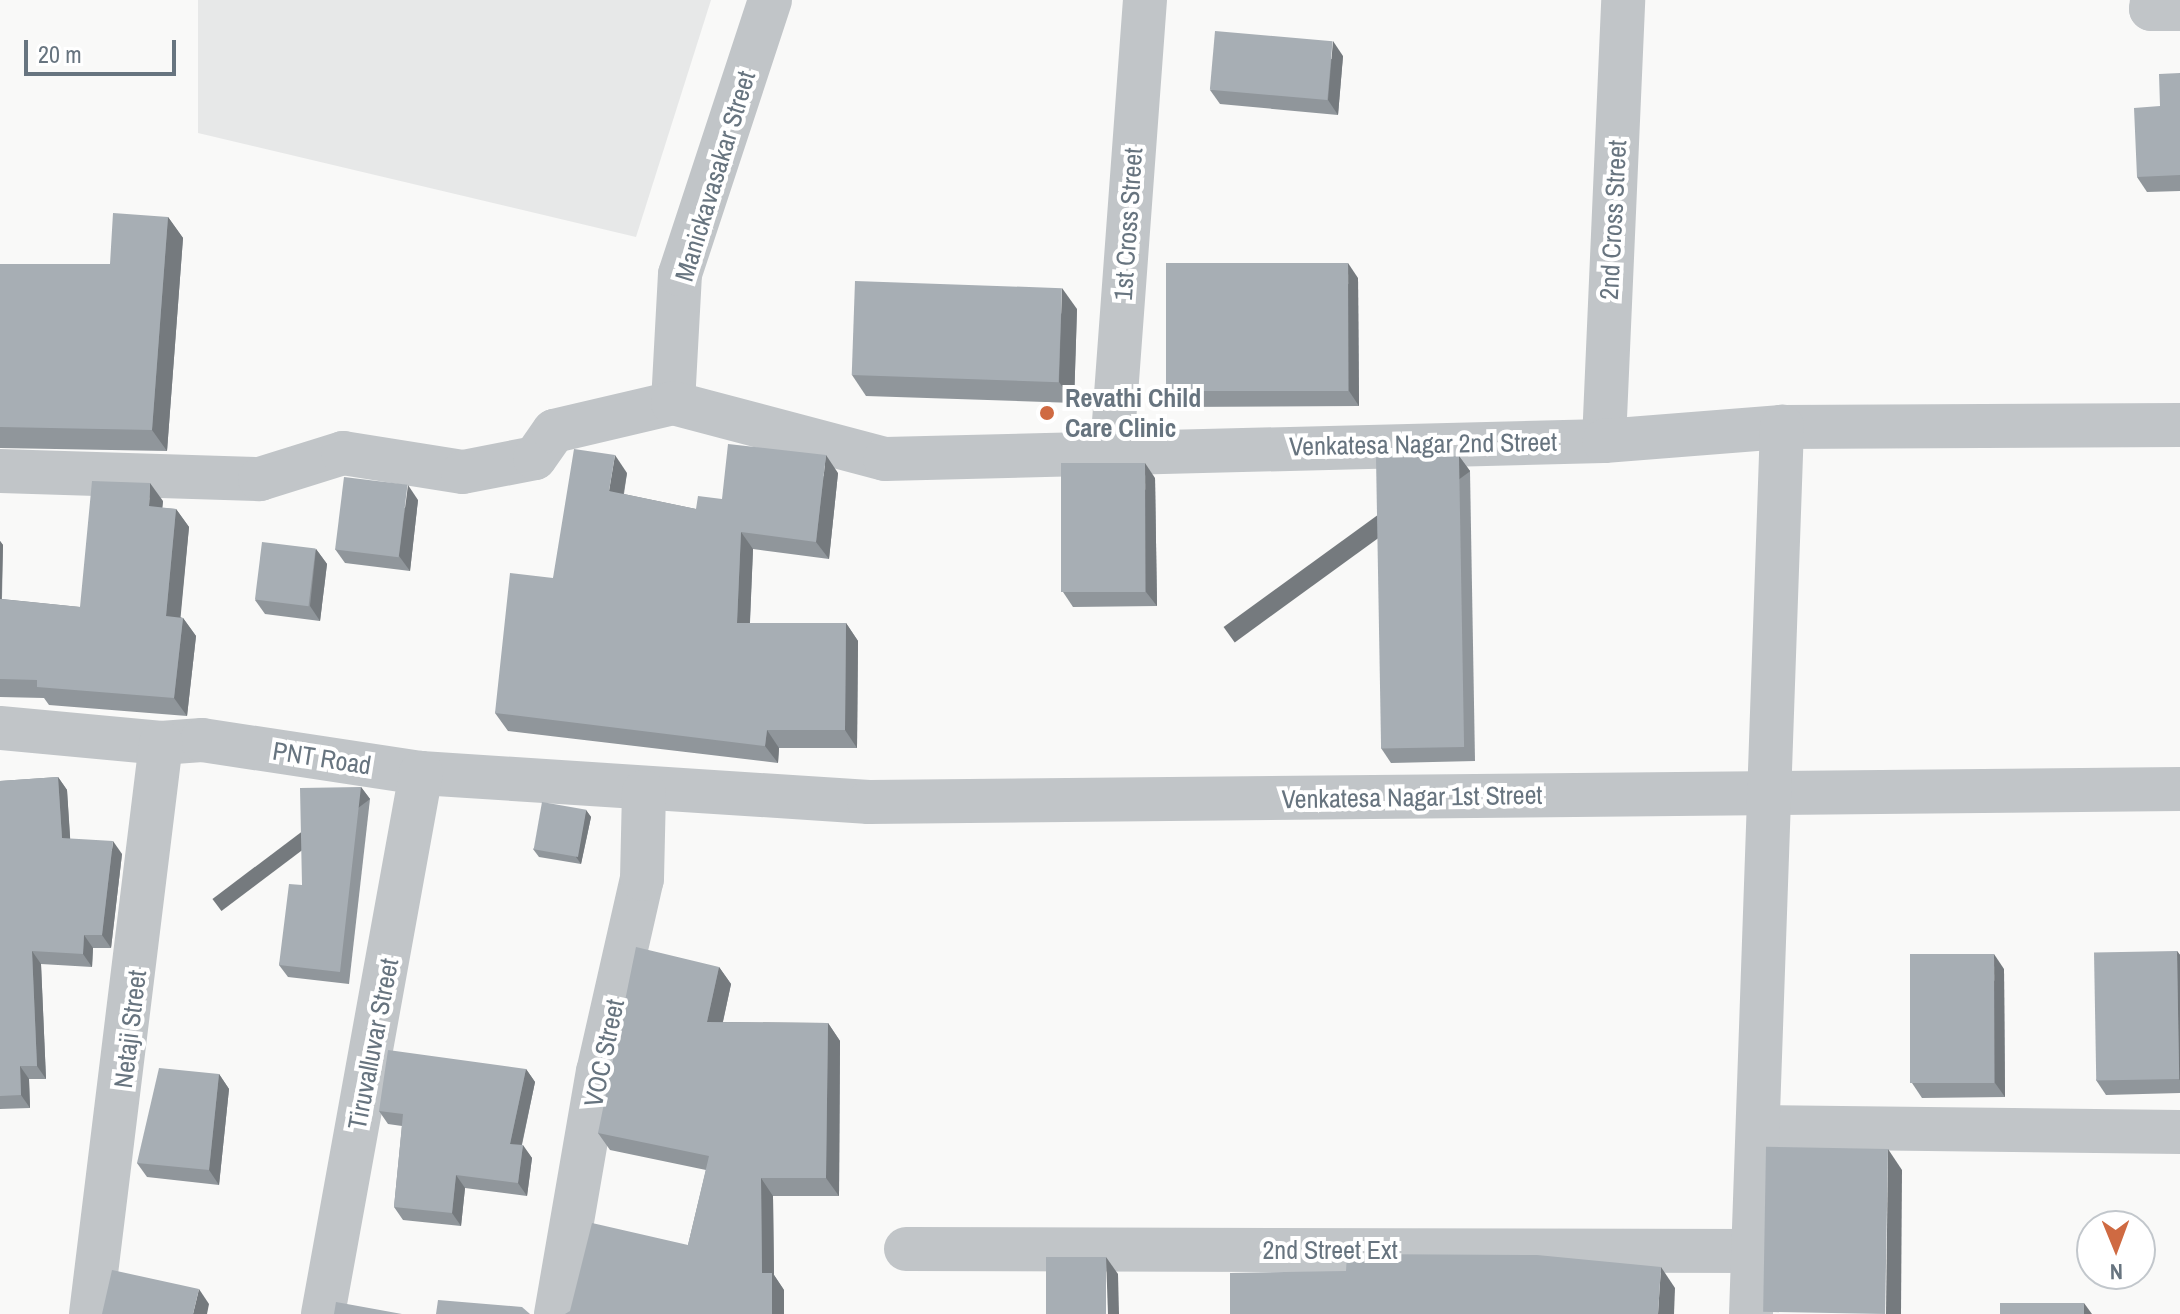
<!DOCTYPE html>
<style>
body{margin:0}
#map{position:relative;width:2180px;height:1314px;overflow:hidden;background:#f9f9f8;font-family:"Archivo Narrow",sans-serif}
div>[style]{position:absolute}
.built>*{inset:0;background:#e7e8e8}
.minor>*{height:44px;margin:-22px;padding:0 22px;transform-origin:22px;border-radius:22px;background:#c1c5c8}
.wall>*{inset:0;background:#90969b}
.shaded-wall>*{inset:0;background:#757a7e;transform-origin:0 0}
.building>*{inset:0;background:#a7aeb4;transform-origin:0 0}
.dots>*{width:22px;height:22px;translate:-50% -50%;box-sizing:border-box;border:4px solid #fff;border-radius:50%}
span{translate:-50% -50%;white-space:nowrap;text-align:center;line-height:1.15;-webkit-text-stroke:8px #fff;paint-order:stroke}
.street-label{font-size:26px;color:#67747f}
.poi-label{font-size:26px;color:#67747f;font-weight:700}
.left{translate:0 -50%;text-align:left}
.north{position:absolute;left:2076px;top:1210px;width:80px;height:80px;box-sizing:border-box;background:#fff;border:2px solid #c2c7cc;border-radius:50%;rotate:179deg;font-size:22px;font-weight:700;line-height:32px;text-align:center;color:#67747f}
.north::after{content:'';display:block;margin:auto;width:28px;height:36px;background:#cf6a42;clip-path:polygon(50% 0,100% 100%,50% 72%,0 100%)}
.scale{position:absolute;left:24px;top:40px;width:152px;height:36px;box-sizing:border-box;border:4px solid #67747f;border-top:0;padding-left:10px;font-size:24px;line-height:28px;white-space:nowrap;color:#67747f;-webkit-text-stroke:6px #fff;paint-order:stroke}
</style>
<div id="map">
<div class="built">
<div style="clip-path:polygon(198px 0,711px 0,636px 237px,198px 133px)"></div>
</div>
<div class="minor">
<div style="left:2152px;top:0;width:9px;rotate:96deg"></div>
<div style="left:2151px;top:9px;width:29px"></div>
<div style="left:673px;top:403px;width:129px;rotate:-86.9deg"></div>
<div style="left:680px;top:274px;width:288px;rotate:-71.8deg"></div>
<div style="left:1604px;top:441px;width:441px;rotate:-87.5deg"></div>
<div style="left:1112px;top:449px;width:450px;rotate:-85.8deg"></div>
<div style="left:0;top:471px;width:260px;rotate:1.8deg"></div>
<div style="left:260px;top:479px;width:87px;rotate:-17.4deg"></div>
<div style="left:343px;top:453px;width:121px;rotate:9deg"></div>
<div style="left:463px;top:472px;width:73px;rotate:-11deg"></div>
<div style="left:535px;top:458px;width:33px;rotate:-55deg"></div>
<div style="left:554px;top:431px;width:122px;rotate:-13.2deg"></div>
<div style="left:673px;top:403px;width:219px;rotate:14.8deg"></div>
<div style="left:885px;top:459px;width:719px;rotate:-1.43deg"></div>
<div style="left:1604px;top:441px;width:179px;rotate:-4.5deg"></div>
<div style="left:1782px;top:427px;width:398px;rotate:-0.3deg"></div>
<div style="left:0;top:728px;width:162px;rotate:5.3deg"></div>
<div style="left:161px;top:743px;width:41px;rotate:-4.2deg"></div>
<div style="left:202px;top:740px;width:221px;rotate:8.6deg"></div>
<div style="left:421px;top:773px;width:449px;rotate:3.7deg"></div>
<div style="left:869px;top:802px;width:1311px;rotate:-0.57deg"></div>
<div style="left:1761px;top:1127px;width:419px;rotate:0.7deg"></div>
<div style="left:906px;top:1249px;width:847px;rotate:0.14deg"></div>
<div style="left:91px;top:1314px;width:575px;rotate:-83.01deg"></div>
<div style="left:323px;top:1314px;width:550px;rotate:-79.73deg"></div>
<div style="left:556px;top:1314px;width:246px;rotate:-80.2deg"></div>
<div style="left:598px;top:1072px;width:198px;rotate:-77.2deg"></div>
<div style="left:642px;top:879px;width:87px;rotate:-88.7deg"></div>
<div style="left:1751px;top:1314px;width:888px;rotate:-88deg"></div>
</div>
<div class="wall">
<div style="clip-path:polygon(1343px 56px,1338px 115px,1220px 104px,1210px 90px)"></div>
<div style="clip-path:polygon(2180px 73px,2180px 191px,2147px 192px,2137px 177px,2160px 106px)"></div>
<div style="clip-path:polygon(168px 217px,183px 238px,167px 451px,0 448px,0 264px,110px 264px)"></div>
<div style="clip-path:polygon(1358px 278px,1359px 406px,1178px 407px,1168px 393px)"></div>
<div style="clip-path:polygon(1077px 309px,1074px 403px,866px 396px,852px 375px)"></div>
<div style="clip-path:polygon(1459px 456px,1470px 471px,1475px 761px,1391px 763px,1381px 748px)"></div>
<div style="clip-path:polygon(627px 473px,624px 494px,696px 509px,722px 499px,838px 473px,829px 559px,753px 549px,750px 623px,846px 623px,858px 641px,857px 748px,779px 748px,778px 763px,508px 731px,495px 713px,553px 578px)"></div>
<div style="clip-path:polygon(1155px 478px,1157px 606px,1073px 607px,1063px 592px)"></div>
<div style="clip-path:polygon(418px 500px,410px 571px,345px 563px,335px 549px)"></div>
<div style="clip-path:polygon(163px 501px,162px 508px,176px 509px,189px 527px,180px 617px,183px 618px,196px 636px,187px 716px,49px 705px,44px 698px,0 697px,0 541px,3px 545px,2px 599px,80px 607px)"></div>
<div style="clip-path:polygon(316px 549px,327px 564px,320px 621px,265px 614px,255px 600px)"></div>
<div style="clip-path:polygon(58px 777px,67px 790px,70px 839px,122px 854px,111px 948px,93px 948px,92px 967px,41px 964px,46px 1079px,29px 1079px,30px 1108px,0 1109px,0 781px)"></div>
<div style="clip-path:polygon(361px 787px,370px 799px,349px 984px,288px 977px,279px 965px,302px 885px)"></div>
<div style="clip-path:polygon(586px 810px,591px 817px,581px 864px,539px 857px,533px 849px)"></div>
<div style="clip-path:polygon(2177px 951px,2180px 955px,2180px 1093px,2106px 1095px,2096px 1080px)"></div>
<div style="clip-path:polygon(719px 967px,731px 984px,723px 1022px,828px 1023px,840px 1041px,839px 1196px,773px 1196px,774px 1275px,784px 1290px,688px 1245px,706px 1170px,610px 1150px,598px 1133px)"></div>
<div style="clip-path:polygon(2004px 969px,2005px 1097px,1922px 1098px,1912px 1083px)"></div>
<div style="clip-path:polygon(526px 1069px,535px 1082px,522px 1145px,532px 1158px,527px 1196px,465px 1188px,461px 1226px,403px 1220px,394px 1207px,402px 1126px,388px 1124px,379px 1111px)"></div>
<div style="clip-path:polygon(219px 1074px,229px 1089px,219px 1185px,147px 1177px,137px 1163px)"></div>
</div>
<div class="shaded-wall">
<div style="clip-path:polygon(1333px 41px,1343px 56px,1338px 115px,1328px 100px)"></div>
<div style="clip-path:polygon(168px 217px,183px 238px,167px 451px,152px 430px)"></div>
<div style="clip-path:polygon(1348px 263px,1358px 278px,1359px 406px,1349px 391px)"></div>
<div style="clip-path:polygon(1062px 288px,1077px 309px,1074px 403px,1059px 382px)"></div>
<div style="clip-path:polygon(615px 455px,627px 473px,621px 508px,609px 491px)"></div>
<div style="clip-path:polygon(826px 455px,838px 473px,829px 559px,816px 542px)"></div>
<div style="left:1459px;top:456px;width:19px;height:291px;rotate:54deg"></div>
<div style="clip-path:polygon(1145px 463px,1155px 478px,1157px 606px,1146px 592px)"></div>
<div style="clip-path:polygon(150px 483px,163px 501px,161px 524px,149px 506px)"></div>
<div style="clip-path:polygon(408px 485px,418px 500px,410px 571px,399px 556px)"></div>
<div style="clip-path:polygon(176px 509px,189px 527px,179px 634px,166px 616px)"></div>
<div style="clip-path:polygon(741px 532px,753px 549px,749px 641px,737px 623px)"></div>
<div style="clip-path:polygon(0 541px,3px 545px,1px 615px,0 614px)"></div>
<div style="clip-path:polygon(316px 549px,327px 564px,320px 621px,310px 606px)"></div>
<div style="clip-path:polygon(183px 618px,196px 636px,187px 716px,174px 698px)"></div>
<div style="clip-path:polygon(846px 623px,858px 641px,857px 748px,845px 730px)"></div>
<div style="clip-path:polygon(767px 730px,779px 748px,778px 763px,765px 746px)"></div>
<div style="clip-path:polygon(58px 777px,67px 790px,71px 851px,62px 838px)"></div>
<div style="left:361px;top:787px;width:15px;height:186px;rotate:53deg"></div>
<div style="clip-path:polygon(586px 810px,591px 817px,581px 864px,576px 857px)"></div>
<div style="clip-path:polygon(113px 841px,122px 854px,111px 948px,102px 935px)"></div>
<div style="clip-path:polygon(84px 935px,93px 948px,92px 967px,83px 954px)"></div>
<div style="clip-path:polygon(32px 951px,41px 964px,46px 1079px,37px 1066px)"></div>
<div style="clip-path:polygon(2177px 951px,2180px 955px,2180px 1080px,2179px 1079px)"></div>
<div style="clip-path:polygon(1994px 954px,2004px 969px,2005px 1097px,1995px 1083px)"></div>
<div style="clip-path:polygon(719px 967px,731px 984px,719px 1039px,707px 1022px)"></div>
<div style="clip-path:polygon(828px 1023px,840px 1041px,839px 1196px,826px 1178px)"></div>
<div style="clip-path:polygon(20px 1066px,29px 1079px,30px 1108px,21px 1095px)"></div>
<div style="clip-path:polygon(526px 1069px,535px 1082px,519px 1157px,510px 1144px)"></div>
<div style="clip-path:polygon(219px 1074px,229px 1089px,219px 1185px,209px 1170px)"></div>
<div style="clip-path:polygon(523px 1145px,532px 1158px,527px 1196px,518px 1183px)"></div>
<div style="clip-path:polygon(1888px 1149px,1902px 1170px,1901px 1314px,1886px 1314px)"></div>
<div style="clip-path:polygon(456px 1175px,465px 1188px,461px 1226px,452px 1213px)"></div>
<div style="clip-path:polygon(761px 1178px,773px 1196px,774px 1275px,784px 1290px,784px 1314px,772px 1314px,762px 1273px)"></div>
<div style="clip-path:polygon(1106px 1257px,1118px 1274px,1119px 1314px,1108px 1314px)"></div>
<div style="clip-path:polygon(1661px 1267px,1675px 1288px,1674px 1314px,1658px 1314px)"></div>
<div style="clip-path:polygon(199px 1289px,209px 1304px,207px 1314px,193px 1314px)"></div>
<div style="clip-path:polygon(2084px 1303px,2092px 1314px,2084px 1314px)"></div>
</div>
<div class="building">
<div style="left:1215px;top:31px;width:118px;height:59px;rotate:5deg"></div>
<div style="clip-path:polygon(2180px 73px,2180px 175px,2137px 177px,2134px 108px,2160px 106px,2159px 74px)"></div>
<div style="clip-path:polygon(113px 213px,168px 217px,152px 430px,0 427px,0 264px,110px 264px)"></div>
<div style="left:1348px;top:263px;width:128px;height:182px;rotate:90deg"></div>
<div style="left:855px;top:281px;width:207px;height:94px;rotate:2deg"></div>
<div style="clip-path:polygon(728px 444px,826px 455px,816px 542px,741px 532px,737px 623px,846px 623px,845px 730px,767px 730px,765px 746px,495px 713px,510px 573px,553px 578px,574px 449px,615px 455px,609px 491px,696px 509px,698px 496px,722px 499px)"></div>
<div style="left:1459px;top:456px;width:291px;height:83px;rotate:89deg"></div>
<div style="left:1145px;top:463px;width:129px;height:84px;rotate:90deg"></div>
<div style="left:344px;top:477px;width:64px;height:73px;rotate:7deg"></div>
<div style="clip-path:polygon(92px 481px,150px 483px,149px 506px,176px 509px,166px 616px,183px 618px,174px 698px,37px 687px,37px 680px,0 679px,0 599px,80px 607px)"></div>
<div style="left:262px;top:542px;width:54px;height:58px;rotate:7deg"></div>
<div style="clip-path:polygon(58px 777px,62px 838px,113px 841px,102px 935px,84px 935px,83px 954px,32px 951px,37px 1066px,20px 1066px,21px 1095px,0 1096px,0 781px)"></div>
<div style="clip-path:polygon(361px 787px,340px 972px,279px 965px,289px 884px,302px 885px,300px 788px)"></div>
<div style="left:542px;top:802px;width:45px;height:48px;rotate:10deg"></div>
<div style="clip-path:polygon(636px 947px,719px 967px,707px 1022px,828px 1023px,826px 1178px,761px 1178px,762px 1273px,772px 1273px,772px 1314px,565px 1314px,570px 1311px,592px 1223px,688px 1245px,709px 1156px,598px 1133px)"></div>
<div style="left:2177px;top:951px;width:128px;height:83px;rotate:89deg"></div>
<div style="left:1994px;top:954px;width:129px;height:84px;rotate:90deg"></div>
<div style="clip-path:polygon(388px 1050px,526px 1069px,510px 1144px,523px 1145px,518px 1183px,456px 1175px,452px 1213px,394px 1207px,403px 1114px,379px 1111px)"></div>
<div style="clip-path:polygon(159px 1068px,219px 1074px,209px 1170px,137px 1163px)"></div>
<div style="left:1888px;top:1149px;width:165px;height:122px;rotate:91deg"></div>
<div style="clip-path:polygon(1347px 1254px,1537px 1255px,1661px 1267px,1658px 1314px,1230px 1314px,1230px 1273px,1346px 1271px)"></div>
<div style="left:1046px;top:1257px;width:60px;height:57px"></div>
<div style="clip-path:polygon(112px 1270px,199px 1289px,193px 1314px,102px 1314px)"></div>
<div style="clip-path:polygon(438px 1300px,522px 1307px,530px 1314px,436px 1314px)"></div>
<div style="clip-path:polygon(336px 1302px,402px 1314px,334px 1314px)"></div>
<div style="left:2084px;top:1303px;width:11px;height:84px;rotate:90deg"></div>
</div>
<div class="dots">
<div style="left:1047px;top:413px;background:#cf6a42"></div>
</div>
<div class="street-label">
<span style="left:715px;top:176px;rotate:-73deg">Manickavasakar Street</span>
<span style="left:1613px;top:220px;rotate:-87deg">2nd Cross Street</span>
<span style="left:1128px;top:224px;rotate:-86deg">1st Cross Street</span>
<span style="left:1423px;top:444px;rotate:-1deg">Venkatesa Nagar 2nd Street</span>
<span style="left:322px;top:758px;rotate:9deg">PNT Road</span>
<span style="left:1412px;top:797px;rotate:-1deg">Venkatesa Nagar 1st Street</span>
<span style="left:130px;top:1029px;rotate:-83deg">Netaji Street</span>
<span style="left:373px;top:1044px;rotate:-79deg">Tiruvalluvar Street</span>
<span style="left:604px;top:1053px;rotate:-78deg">VOC Street</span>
<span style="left:1330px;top:1250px">2nd Street Ext</span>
</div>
<div class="poi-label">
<span class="left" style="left:1065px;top:413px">Revathi Child<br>Care Clinic</span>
</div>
<div class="north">N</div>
<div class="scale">20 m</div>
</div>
